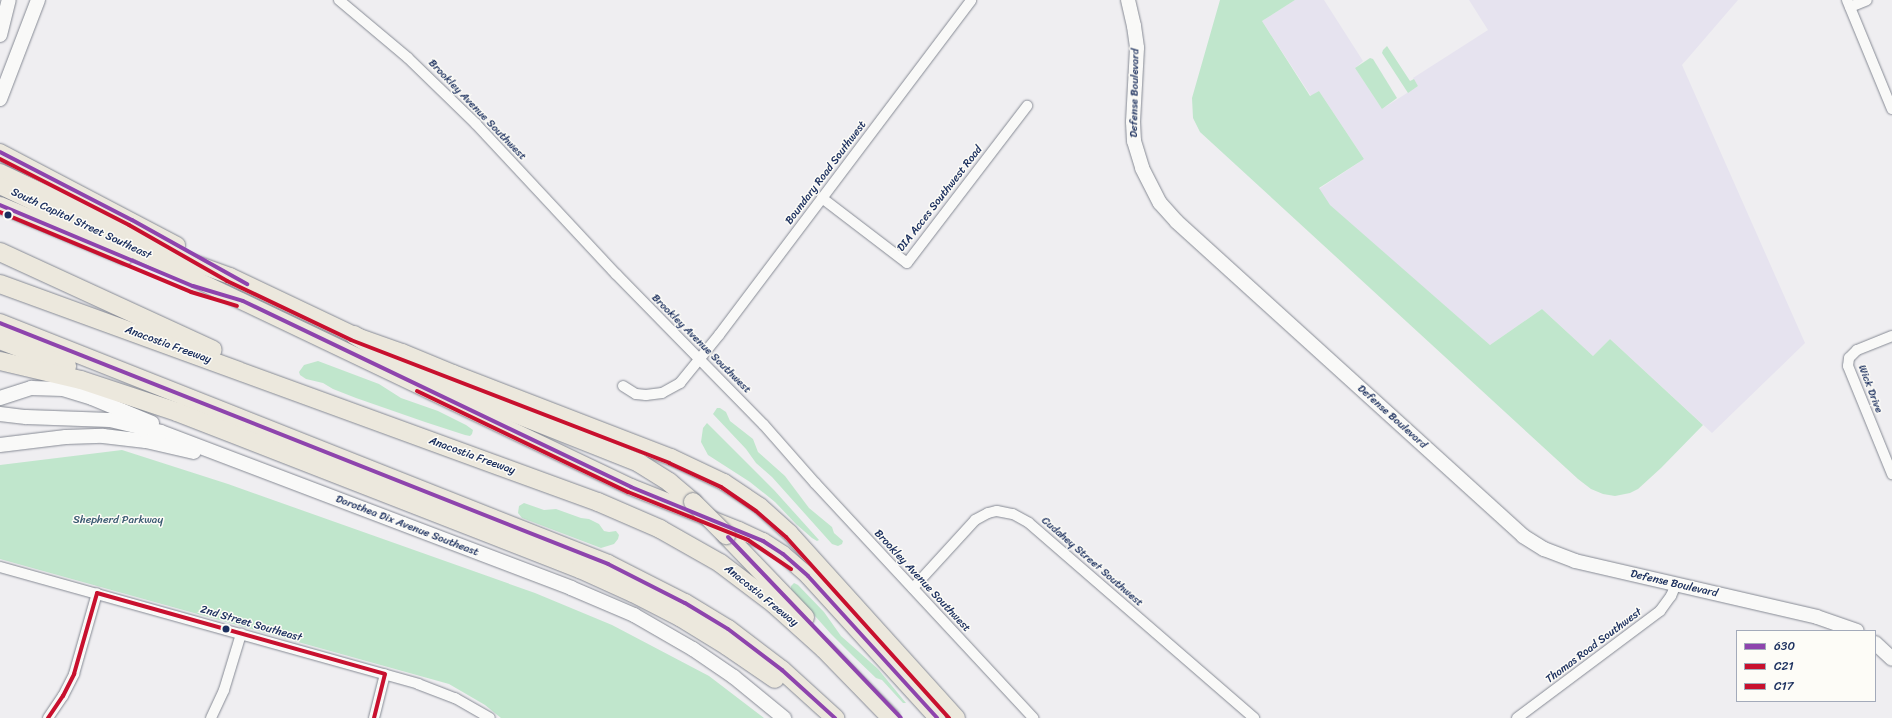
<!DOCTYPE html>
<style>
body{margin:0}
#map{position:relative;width:1892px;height:718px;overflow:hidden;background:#efeef1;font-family:Sriracha,sans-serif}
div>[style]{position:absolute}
.built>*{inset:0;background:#e6e3ef}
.green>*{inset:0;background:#c0e6cc}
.roads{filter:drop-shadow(0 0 1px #868a94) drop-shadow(0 0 1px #868a94)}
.street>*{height:10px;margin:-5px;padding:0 5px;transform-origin:5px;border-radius:5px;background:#f9f9f8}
.secondary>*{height:14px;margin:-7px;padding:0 7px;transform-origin:7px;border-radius:7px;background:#f9f9f8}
.primary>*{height:16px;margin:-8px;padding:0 8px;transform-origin:8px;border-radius:8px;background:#ece8dd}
.highway>*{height:18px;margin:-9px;padding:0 9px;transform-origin:9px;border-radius:9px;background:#ece8dd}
.bridges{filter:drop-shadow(0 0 1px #868a94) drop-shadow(0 0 1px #868a94)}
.highway-bridge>*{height:18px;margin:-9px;padding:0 9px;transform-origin:9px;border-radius:9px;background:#ece8dd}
.bus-1>*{height:4px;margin:-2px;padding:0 2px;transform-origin:2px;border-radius:2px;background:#8e44ad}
.bus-2>*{height:4px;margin:-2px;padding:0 2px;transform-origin:2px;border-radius:2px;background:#c8102e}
.bus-3>*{height:4px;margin:-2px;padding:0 2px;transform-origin:2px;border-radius:2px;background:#c8102e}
.dots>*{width:11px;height:11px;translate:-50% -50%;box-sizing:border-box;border:2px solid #fdfcf7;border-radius:50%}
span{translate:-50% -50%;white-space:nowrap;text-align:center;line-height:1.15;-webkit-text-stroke:3px #fdfcf7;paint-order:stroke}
.street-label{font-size:11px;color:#1b2f5e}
.park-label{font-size:11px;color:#3b5b72}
.legend{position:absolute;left:1736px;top:630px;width:140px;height:72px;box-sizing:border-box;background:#fdfcf7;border:1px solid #a3aaba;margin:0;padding:5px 7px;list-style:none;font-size:12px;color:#1b2f5e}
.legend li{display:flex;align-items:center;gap:8px;height:20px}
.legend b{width:20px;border:1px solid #a3aaba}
</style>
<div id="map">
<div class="built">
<div style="clip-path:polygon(1295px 0,1324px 0,1363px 61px,1355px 68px,1382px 109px,1418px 86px,1413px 78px,1488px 30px,1469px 0,1738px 0,1682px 65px,1805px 343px,1712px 433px,1610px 339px,1593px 356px,1542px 309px,1490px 345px,1329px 205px,1319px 189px,1364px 159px,1319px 91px,1311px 96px,1262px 21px)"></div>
</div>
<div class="green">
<div style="clip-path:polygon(1220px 0,1295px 0,1262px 21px,1310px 96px,1319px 91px,1364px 159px,1319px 188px,1330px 205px,1490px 345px,1542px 309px,1593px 356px,1610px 339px,1703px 425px,1661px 468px,1638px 489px,1630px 493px,1615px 496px,1603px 494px,1591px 489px,1578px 479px,1200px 132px,1193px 118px,1192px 98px)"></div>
<div style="clip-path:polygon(1387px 46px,1410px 81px,1414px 79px,1418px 86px,1408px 93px,1382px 53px,1383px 50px)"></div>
<div style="clip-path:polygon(1370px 58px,1373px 59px,1397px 98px,1382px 109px,1355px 68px)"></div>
<div style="clip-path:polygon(318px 361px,379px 384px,401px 398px,438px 411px,466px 425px,473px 430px,472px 434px,470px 436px,465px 435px,425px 422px,356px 398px,333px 389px,323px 383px,306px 379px,300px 375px,299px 372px,304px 365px)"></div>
<div style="clip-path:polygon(717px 408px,720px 408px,726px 412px,730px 421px,753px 439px,758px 452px,785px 476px,809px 508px,832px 527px,834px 533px,843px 541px,842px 544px,838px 546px,832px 544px,772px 477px,756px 463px,746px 449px,713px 414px)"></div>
<div style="clip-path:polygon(707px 423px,774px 490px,819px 540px,817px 541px,812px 538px,796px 524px,775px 502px,750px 482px,708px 455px,701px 442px,703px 428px)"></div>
<div style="clip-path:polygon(122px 450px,228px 484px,535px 593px,612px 625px,709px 676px,764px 718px,501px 718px,485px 705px,449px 684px,0 559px,0 465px)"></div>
<div style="clip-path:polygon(524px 503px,544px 510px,556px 509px,581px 518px,589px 519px,599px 524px,604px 531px,609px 532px,616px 531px,619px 535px,618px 539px,614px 544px,601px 548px,522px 518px,518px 513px,519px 506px)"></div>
<div style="clip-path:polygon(794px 583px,798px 585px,824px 612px,841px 636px,878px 669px,906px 703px,903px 703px,882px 680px,876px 678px,852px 655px,831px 634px,791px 589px,791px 586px)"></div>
</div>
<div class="roads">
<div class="street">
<div style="left:339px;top:0;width:90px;rotate:40deg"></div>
<div style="left:408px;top:58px;width:95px;rotate:44.1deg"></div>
<div style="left:476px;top:124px;width:205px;rotate:47deg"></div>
<div style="left:616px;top:274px;width:211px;rotate:45.6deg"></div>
<div style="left:764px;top:425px;width:77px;rotate:48.7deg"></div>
<div style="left:815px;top:483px;width:321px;rotate:47.1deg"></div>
<div style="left:1847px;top:0;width:118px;rotate:67.6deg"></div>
<div style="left:1850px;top:7px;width:18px;rotate:-22deg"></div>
<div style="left:822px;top:198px;width:107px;rotate:37.4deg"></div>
<div style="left:907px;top:263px;width:198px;rotate:-52.6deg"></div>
<div style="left:1892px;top:336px;width:38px;rotate:158deg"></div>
<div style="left:1857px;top:350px;width:11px;rotate:135deg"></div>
<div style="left:1849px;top:358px;width:8px;rotate:97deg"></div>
<div style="left:1848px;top:366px;width:117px;rotate:67.8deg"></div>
<div style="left:623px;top:386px;width:15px;rotate:32deg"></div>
<div style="left:636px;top:394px;width:10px;rotate:6deg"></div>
<div style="left:646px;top:395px;width:16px;rotate:-7deg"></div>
<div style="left:662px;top:393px;width:21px;rotate:-29deg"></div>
<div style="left:680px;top:383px;width:62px;rotate:-50.9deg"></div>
<div style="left:719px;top:335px;width:419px;rotate:-53deg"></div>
<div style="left:0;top:567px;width:434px;rotate:15.6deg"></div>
<div style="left:418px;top:684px;width:40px;rotate:21deg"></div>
<div style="left:455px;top:698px;width:40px;rotate:29.7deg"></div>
<div style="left:913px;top:588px;width:92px;rotate:-47.6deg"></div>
<div style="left:975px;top:520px;width:15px;rotate:-28deg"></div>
<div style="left:988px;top:513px;width:9px;rotate:-13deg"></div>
<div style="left:997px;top:511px;width:16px;rotate:11deg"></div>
<div style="left:1013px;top:514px;width:18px;rotate:29deg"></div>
<div style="left:1029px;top:523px;width:298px;rotate:40.9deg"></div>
<div style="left:48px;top:718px;width:27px;rotate:-56deg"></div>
<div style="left:63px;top:696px;width:25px;rotate:-63deg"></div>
<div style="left:74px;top:674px;width:84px;rotate:-74.1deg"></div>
<div style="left:211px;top:718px;width:31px;rotate:-65deg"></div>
<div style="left:224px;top:690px;width:59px;rotate:-73.1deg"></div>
<div style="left:374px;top:718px;width:45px;rotate:-76deg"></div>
<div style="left:1517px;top:718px;width:179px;rotate:-36.8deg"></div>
<div style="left:1660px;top:611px;width:19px;rotate:-54deg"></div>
<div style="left:1671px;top:596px;width:13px;rotate:-67deg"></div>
</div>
<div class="secondary">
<div style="left:1128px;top:0;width:27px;rotate:77deg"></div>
<div style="left:1134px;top:26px;width:22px;rotate:82deg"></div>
<div style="left:1137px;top:48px;width:74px;rotate:93.1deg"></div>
<div style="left:1133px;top:122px;width:19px;rotate:87deg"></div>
<div style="left:1134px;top:141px;width:28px;rotate:73deg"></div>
<div style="left:1142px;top:168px;width:39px;rotate:63deg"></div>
<div style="left:1160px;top:203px;width:25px;rotate:48deg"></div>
<div style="left:1177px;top:222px;width:467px;rotate:42.2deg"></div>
<div style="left:1523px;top:536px;width:25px;rotate:32deg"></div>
<div style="left:1544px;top:549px;width:33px;rotate:21deg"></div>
<div style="left:1575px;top:561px;width:248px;rotate:13deg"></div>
<div style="left:1817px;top:617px;width:42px;rotate:19.3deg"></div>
<div style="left:0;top:35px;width:36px;rotate:-76deg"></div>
<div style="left:0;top:99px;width:106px;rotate:-69deg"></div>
<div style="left:0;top:398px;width:33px;rotate:-18deg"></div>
<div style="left:31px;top:388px;width:32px;rotate:2deg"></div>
<div style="left:63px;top:389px;width:30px;rotate:17deg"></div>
<div style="left:92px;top:398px;width:65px;rotate:22.6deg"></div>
<div style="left:0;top:414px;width:26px;rotate:7deg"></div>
<div style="left:26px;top:417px;width:84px;rotate:2deg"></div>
<div style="left:110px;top:420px;width:52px;rotate:13.2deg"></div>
<div style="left:161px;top:432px;width:439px;rotate:20.8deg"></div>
<div style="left:571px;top:588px;width:69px;rotate:23.2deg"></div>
<div style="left:634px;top:615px;width:68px;rotate:30deg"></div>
<div style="left:693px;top:649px;width:50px;rotate:34.3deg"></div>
<div style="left:734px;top:677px;width:65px;rotate:39.4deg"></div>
<div style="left:0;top:445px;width:66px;rotate:-6.9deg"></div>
<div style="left:66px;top:437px;width:37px;rotate:-2deg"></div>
<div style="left:103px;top:436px;width:43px;rotate:6.6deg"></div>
<div style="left:146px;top:441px;width:49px;rotate:12.9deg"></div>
<div style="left:1875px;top:643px;width:23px;rotate:43deg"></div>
</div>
<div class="primary">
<div style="left:0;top:152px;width:200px;rotate:27.7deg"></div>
<div style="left:0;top:172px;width:203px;rotate:25.4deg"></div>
<div style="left:183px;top:259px;width:50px;rotate:19.9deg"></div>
<div style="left:230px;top:276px;width:137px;rotate:25.4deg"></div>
<div style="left:354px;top:335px;width:51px;rotate:19.5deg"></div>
<div style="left:402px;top:352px;width:55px;rotate:22.4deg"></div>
<div style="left:453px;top:373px;width:234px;rotate:21.1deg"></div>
<div style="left:671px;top:457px;width:59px;rotate:25.3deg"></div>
<div style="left:724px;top:482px;width:43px;rotate:33.7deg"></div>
<div style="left:760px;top:506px;width:40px;rotate:42deg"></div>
<div style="left:790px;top:533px;width:249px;rotate:47.9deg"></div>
<div style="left:0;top:186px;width:699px;rotate:25.5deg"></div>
<div style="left:631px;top:487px;width:116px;rotate:21.7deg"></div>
<div style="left:739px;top:530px;width:26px;rotate:25deg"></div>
<div style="left:763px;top:541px;width:24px;rotate:33deg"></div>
<div style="left:783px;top:554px;width:33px;rotate:41deg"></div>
<div style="left:808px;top:576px;width:192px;rotate:47.7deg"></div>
<div style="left:0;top:205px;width:135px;rotate:22.6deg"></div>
</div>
<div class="highway">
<div style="left:0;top:252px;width:234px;rotate:24.7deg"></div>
<div style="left:0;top:284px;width:636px;rotate:20.03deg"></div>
<div style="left:598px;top:502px;width:68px;rotate:23.5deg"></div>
<div style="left:660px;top:529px;width:69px;rotate:29.5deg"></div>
<div style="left:720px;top:563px;width:68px;rotate:37.2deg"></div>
<div style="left:774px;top:604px;width:67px;rotate:42deg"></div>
<div style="left:824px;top:649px;width:96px;rotate:45.8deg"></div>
<div style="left:0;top:323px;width:654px;rotate:21.62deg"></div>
<div style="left:608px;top:564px;width:86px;rotate:26.9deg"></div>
<div style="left:685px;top:603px;width:50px;rotate:31.2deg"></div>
<div style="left:728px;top:629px;width:68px;rotate:37.2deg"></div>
<div style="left:782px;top:670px;width:72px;rotate:42.2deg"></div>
<div style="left:354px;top:335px;width:51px;rotate:30.6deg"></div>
<div style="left:398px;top:361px;width:97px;rotate:25deg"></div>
<div style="left:486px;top:402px;width:165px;rotate:21.7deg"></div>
<div style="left:639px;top:463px;width:36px;rotate:32deg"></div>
<div style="left:669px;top:482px;width:31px;rotate:40deg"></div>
<div style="left:0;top:340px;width:72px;rotate:21.2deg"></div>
<div style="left:0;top:361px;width:83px;rotate:13.2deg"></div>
<div style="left:81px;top:380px;width:101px;rotate:18.4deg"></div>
<div style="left:177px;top:412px;width:433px;rotate:21.3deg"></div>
<div style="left:580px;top:569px;width:58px;rotate:24.4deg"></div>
<div style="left:633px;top:593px;width:53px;rotate:27.1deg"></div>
<div style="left:680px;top:617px;width:55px;rotate:31.7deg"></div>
<div style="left:727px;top:646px;width:58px;rotate:34.5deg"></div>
<div style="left:726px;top:535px;width:114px;rotate:46.1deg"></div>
</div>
</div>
<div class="bridges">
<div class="highway-bridge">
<div style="left:693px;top:502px;width:47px;rotate:45deg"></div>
</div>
</div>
<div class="bus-1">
<div style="left:0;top:152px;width:148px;rotate:27.3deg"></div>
<div style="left:132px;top:220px;width:132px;rotate:29.1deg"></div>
<div style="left:0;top:205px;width:209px;rotate:22.8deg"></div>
<div style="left:193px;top:286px;width:52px;rotate:16.7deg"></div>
<div style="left:243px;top:301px;width:430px;rotate:25.6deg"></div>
<div style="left:631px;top:487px;width:143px;rotate:22.2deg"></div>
<div style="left:763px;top:541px;width:24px;rotate:33deg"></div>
<div style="left:783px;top:554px;width:33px;rotate:41deg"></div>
<div style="left:808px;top:576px;width:192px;rotate:47.7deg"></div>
<div style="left:0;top:323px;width:654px;rotate:21.62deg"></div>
<div style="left:608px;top:564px;width:86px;rotate:26.9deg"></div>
<div style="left:685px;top:603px;width:50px;rotate:31.2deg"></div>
<div style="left:728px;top:629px;width:68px;rotate:37.2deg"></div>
<div style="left:782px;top:670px;width:72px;rotate:42.2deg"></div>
<div style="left:728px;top:537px;width:250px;rotate:46.3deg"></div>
</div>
<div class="bus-2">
<div style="left:0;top:159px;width:145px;rotate:27.1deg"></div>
<div style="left:129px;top:225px;width:113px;rotate:29.7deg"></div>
<div style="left:227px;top:281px;width:137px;rotate:25.4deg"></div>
<div style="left:351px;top:340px;width:341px;rotate:21.1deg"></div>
<div style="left:669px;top:463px;width:57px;rotate:24.8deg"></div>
<div style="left:721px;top:487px;width:42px;rotate:34.4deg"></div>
<div style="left:756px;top:511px;width:40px;rotate:41deg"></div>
<div style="left:786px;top:537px;width:244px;rotate:48deg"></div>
<div style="left:0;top:212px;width:207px;rotate:22.7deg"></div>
<div style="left:191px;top:292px;width:48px;rotate:16.9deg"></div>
<div style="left:417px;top:391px;width:234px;rotate:25.6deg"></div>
<div style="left:628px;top:492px;width:129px;rotate:21.8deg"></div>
<div style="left:748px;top:540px;width:52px;rotate:34deg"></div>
</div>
<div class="bus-3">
<div style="left:97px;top:593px;width:299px;rotate:15.7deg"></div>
<div style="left:48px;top:718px;width:27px;rotate:-56deg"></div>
<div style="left:63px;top:696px;width:25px;rotate:-63deg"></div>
<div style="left:74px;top:674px;width:84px;rotate:-74.1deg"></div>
<div style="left:374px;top:718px;width:45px;rotate:-76deg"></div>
</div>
<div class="dots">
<div style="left:8px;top:215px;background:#1b2f5e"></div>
<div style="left:226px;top:629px;background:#1b2f5e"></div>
</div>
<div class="street-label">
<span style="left:1135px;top:93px;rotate:-89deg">Defense Boulevard</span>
<span style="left:477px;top:110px;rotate:46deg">Brookley Avenue Southwest</span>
<span style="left:826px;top:173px;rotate:-53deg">Boundary Road Southwest</span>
<span style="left:940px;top:199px;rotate:-52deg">DIA Acces Southwest Road</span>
<span style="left:81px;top:224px;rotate:25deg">South Capitol Street Southeast</span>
<span style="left:701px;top:344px;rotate:45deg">Brookley Avenue Southwest</span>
<span style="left:168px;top:345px;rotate:20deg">Anacostia Freeway</span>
<span style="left:1870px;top:389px;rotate:69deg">Wick Drive</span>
<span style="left:1392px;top:417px;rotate:42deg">Defense Boulevard</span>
<span style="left:472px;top:456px;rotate:20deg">Anacostia Freeway</span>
<span style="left:407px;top:526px;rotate:21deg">Dorothea Dix Avenue Southeast</span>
<span style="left:1092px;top:562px;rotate:41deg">Cudahey Street Southwest</span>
<span style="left:922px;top:581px;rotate:47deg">Brookley Avenue Southwest</span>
<span style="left:1674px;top:584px;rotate:13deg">Defense Boulevard</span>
<span style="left:761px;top:596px;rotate:39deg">Anacostia Freeway</span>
<span style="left:251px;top:624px;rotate:16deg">2nd Street Southeast</span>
<span style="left:1594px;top:646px;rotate:-37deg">Thomas Road Southwest</span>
</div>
<div class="park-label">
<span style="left:118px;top:520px">Shepherd Parkway</span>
</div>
<ul class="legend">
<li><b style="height:5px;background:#8e44ad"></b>630</li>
<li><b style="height:5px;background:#c8102e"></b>C21</li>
<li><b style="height:5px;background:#c8102e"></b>C17</li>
</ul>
</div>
